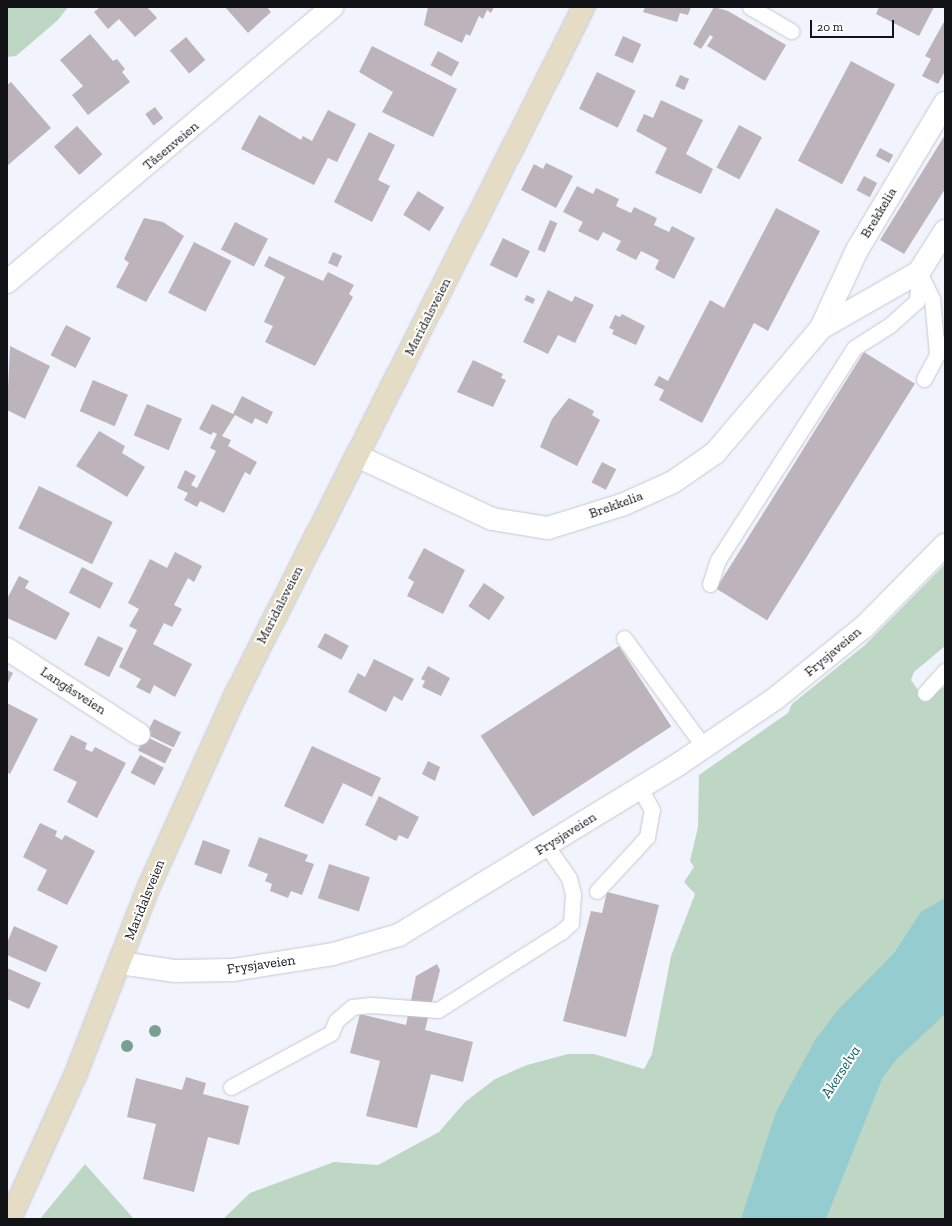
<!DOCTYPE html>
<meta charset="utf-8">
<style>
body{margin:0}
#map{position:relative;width:952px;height:1226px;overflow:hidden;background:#f1f4fd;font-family:"Zilla Slab",serif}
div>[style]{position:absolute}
.green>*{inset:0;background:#bed7c5}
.water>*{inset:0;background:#94ccd0}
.building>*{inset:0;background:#bcb3bb;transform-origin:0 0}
.roads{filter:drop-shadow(0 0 1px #c5c8d3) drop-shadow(0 0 1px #c5c8d3)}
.service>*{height:15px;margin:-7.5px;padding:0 7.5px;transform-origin:7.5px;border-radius:7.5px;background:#fff}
.minor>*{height:22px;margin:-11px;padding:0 11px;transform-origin:11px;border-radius:11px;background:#fff}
.tertiary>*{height:22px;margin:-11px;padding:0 11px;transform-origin:11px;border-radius:11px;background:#fff}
.secondary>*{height:22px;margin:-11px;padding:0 11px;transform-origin:11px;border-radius:11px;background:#e4dcc4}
.trees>*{width:12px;height:12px;margin:-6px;border-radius:50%;background:#7b9f8f}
span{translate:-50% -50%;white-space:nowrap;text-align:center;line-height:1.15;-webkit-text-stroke:4px #fff;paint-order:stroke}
.street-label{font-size:14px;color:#121317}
.water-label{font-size:15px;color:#095b60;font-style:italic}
.frame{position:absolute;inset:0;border:8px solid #121317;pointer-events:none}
.scale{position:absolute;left:810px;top:20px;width:84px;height:18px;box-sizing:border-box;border:2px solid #121317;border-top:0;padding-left:5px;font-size:12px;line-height:14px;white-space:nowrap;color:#121317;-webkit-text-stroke:3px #fff;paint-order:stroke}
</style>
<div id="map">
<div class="green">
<div style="clip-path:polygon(7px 7px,68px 7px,58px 20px,16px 56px,7px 57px)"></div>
<div style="clip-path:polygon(945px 564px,945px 646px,914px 672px,911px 680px,923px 697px,945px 687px,945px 1219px,223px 1219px,250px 1193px,334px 1162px,378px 1165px,439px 1132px,465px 1102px,495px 1079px,527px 1065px,568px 1054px,594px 1054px,644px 1069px,652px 1054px,671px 956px,695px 894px,684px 882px,694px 867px,690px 861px,698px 827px,699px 775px,788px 713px,792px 704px,865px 645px)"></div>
<div style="clip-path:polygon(85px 1164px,134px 1219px,40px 1219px)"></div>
</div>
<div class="water">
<div style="clip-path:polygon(945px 898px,945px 1014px,896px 1060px,882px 1079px,826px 1219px,741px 1219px,776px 1112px,815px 1040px,838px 1010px,894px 953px,921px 912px)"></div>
</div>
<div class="building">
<div style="clip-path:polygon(100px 7px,147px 7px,157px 18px,135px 37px,119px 19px,108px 29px,94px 12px)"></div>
<div style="clip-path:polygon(225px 7px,267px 7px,271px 12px,248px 33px)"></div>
<div style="clip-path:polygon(428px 7px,494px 7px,491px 13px,487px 10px,483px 19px,479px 16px,470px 36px,466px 34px,462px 43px,424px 25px)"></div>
<div style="clip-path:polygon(645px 7px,691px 7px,688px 15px,680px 13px,677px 22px,643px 12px)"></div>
<div style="clip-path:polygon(714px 7px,728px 11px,786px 45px,765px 81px,707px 46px,713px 37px,710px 35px,701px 49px,693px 44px)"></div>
<div style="clip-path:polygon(879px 7px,934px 7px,919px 36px,876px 14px)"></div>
<div style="clip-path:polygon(945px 20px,945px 71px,938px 84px,922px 76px,931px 59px,925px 56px)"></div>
<div style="clip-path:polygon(90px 34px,113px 61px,117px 59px,125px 69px,122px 72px,130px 82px,88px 115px,72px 95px,83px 86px,60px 60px)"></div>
<div style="left:623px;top:36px;width:20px;height:21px;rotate:24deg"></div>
<div style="left:186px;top:37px;width:30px;height:21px;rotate:50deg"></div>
<div style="clip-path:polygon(372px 46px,457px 89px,433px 137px,382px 112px,393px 92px,359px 72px)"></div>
<div style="left:438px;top:51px;width:24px;height:16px;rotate:28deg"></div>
<div style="left:851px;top:61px;width:50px;height:113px;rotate:28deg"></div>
<div style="left:597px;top:72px;width:43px;height:41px;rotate:26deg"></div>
<div style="left:680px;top:75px;width:10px;height:12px;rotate:24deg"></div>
<div style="clip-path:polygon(11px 82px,51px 128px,7px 166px,7px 85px)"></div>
<div style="clip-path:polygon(661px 100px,703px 120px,686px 154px,713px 169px,701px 194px,655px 173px,667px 148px,636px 131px,644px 114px,653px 118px)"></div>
<div style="left:155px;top:107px;width:14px;height:12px;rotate:54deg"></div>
<div style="clip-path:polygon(328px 110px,356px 124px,337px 162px,328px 158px,314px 185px,241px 149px,259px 115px,301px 140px,303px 136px,312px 141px)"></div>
<div style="left:739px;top:125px;width:26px;height:48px;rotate:28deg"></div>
<div style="left:77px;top:126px;width:38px;height:31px;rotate:48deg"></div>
<div style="clip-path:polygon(369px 132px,395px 145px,378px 180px,390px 186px,372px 222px,334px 202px)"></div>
<div style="clip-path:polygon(945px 135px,945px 189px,904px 254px,880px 240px)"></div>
<div style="left:880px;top:148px;width:15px;height:9px;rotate:28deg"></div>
<div style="clip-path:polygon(546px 163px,573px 176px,556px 208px,521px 190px,534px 164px,543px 169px)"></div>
<div style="left:864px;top:176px;width:15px;height:16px;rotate:28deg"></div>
<div style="clip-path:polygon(577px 186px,593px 194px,596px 188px,619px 199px,616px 206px,631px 213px,634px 207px,657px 218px,654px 225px,669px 232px,672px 226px,695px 238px,674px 279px,655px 269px,659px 260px,641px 251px,636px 260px,616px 250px,621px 241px,603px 232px,598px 241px,578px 231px,583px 222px,563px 212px)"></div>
<div style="left:418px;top:191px;width:31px;height:28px;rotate:32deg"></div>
<div style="clip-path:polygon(776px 208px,820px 231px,768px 331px,754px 323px,702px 423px,659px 400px,664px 390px,654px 385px,659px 376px,668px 381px,710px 300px,724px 308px)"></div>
<div style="clip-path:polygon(144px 218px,163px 222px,184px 236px,146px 302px,116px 287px,129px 263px,124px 259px)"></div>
<div style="left:550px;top:220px;width:8px;height:32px;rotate:23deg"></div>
<div style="left:235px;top:222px;width:37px;height:31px;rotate:27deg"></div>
<div style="left:503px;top:238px;width:30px;height:30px;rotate:26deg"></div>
<div style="left:194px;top:242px;width:42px;height:57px;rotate:27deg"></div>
<div style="left:333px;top:252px;width:10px;height:12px;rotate:24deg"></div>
<div style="clip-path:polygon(269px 256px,323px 281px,328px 272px,354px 285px,349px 294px,353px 297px,315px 366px,265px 342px,273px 326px,264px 322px,285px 277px,264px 266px)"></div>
<div style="clip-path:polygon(548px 290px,572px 302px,575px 296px,594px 305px,575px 343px,558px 335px,548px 354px,523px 342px)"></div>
<div style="clip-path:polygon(527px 295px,535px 299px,533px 304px,524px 300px)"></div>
<div style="clip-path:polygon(622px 314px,645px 326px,636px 345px,612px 334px,614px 330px,609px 328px,615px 315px,620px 317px)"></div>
<div style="left:66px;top:325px;width:28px;height:34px;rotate:27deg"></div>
<div style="clip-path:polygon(10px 346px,50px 366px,25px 419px,7px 410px)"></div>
<div style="left:864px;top:352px;width:60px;height:279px;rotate:32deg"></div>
<div style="clip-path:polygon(473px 360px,503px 374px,501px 378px,506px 380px,493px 407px,457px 392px)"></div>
<div style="left:93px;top:380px;width:38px;height:34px;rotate:23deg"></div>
<div style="clip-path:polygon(242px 396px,273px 412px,267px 424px,255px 418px,252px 424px,235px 415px,222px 436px,231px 440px,228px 446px,257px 462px,250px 475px,245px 472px,224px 513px,200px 501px,197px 507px,184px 500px,188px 493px,177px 488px,185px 470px,196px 476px,191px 485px,197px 488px,216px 451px,210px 448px,217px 434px,213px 432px,211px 435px,199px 429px,212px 404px,233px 414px)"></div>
<div style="clip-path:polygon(569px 398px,594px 411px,592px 415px,600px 420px,577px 466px,540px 447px,552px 419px)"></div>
<div style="left:147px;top:404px;width:38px;height:34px;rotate:23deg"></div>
<div style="clip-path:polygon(99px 431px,125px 446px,122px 453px,145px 467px,127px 497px,76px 466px)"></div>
<div style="left:602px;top:462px;width:16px;height:23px;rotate:27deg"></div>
<div style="left:39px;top:486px;width:82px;height:47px;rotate:26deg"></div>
<div style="clip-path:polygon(424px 548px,465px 570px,443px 614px,407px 596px,414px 582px,408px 578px)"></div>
<div style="clip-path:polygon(175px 552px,202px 566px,194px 582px,188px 578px,174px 605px,182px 609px,172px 627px,164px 623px,153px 644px,192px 664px,175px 697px,154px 685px,150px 694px,136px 687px,141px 679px,119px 667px,137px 630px,129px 626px,139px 609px,128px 603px,150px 559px,167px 568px)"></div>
<div style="left:82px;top:567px;width:35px;height:29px;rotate:27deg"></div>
<div style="clip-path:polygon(19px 576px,29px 581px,25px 588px,70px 613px,56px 640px,7px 618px,7px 599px)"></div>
<div style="left:484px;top:583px;width:25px;height:28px;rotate:34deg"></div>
<div style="left:325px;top:633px;width:27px;height:16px;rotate:28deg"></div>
<div style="left:98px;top:636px;width:28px;height:32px;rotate:26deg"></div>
<div style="left:619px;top:646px;width:96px;height:165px;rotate:57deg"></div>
<div style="clip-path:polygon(374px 659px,414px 679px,402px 701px,394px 696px,386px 712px,348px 692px,358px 673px,365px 677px)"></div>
<div style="clip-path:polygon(428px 666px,450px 678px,441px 696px,422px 687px,425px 681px,421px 679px)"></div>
<div style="clip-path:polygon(7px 670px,13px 673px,7px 685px)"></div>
<div style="clip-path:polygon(7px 703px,38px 719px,10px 774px,7px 772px)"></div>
<div style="left:154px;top:719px;width:30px;height:17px;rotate:26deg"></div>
<div style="clip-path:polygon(71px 735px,87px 743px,85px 749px,92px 752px,95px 747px,126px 763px,97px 818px,67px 802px,77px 782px,53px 770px)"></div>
<div style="left:145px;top:736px;width:30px;height:16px;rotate:26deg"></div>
<div style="clip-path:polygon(312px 746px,381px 778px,372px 797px,343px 783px,323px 824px,284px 806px)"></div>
<div style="left:140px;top:755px;width:27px;height:20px;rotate:28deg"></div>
<div style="clip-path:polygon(428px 761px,440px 767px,435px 781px,422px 774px)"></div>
<div style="clip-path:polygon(379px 796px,419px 817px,408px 839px,399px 835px,396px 841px,365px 825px)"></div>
<div style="clip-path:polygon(40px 823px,57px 831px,55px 836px,62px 840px,65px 835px,95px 851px,67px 905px,37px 890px,47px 870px,23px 857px)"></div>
<div style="clip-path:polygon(259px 837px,308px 855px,305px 861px,314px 864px,302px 895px,291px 891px,288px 898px,270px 891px,272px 884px,265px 881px,268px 874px,248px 866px)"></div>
<div style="left:203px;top:840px;width:29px;height:26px;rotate:20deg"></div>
<div style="left:329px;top:864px;width:43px;height:36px;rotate:18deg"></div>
<div style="clip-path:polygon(607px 892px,659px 905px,626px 1037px,563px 1021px,591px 911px,602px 913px)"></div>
<div style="clip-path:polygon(14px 926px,58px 946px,46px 972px,7px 955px,7px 943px)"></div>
<div style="clip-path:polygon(437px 964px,440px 970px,425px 1030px,473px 1042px,463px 1082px,431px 1074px,417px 1128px,366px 1116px,380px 1061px,350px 1053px,360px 1014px,406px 1025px,416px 976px)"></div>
<div style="clip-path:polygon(7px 968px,41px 983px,29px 1009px,7px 999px)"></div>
<div style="clip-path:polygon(186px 1077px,206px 1083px,203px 1094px,249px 1106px,239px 1145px,208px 1137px,194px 1192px,143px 1179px,156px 1124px,127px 1117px,136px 1078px,182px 1090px)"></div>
</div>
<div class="roads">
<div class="service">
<div style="left:750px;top:7px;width:48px;rotate:30.3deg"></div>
<div style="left:920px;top:274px;width:28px;rotate:64deg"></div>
<div style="left:932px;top:299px;width:54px;rotate:84.7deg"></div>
<div style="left:924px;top:379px;width:40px;rotate:-62deg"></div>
<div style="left:710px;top:584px;width:25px;rotate:-72deg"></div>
<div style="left:718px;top:560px;width:252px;rotate:-57.3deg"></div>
<div style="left:854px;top:348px;width:43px;rotate:-32.6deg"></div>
<div style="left:890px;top:325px;width:36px;rotate:-42deg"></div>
<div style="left:917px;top:301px;width:29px;rotate:-86deg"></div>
<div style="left:624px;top:638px;width:135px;rotate:53.7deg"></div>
<div style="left:925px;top:693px;width:30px;rotate:-48deg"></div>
<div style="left:597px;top:891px;width:74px;rotate:-47.2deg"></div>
<div style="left:647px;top:837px;width:27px;rotate:-80deg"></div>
<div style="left:652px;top:810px;width:25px;rotate:-119deg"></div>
<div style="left:231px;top:1087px;width:114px;rotate:-28.4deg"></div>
<div style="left:331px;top:1033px;width:13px;rotate:-67deg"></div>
<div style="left:336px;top:1021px;width:21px;rotate:-41deg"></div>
<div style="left:352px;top:1007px;width:19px;rotate:-6deg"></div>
<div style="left:371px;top:1005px;width:67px;rotate:4.3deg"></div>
<div style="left:438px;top:1010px;width:146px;rotate:-32.4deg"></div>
<div style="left:561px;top:932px;width:13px;rotate:-42deg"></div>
<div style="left:571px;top:923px;width:29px;rotate:-86deg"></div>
<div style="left:573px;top:894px;width:16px;rotate:-104deg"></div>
<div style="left:569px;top:878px;width:39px;rotate:-125deg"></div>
</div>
<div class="minor">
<div style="left:945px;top:103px;width:171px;rotate:120.9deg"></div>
<div style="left:857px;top:250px;width:86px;rotate:114.8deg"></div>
<div style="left:821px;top:328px;width:113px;rotate:-29.7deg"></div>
<div style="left:919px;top:272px;width:49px;rotate:-57.6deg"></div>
<div style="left:7px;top:282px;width:426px;rotate:-40.2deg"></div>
<div style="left:357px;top:456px;width:149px;rotate:25deg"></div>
<div style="left:492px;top:519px;width:57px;rotate:9.1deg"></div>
<div style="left:548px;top:528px;width:77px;rotate:-17.3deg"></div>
<div style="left:622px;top:505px;width:56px;rotate:-24.3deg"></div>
<div style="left:673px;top:482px;width:51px;rotate:-34.6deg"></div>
<div style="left:715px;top:453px;width:164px;rotate:-49.7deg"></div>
<div style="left:7px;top:649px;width:157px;rotate:32.8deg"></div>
</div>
<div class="tertiary">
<div style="left:120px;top:963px;width:56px;rotate:8.3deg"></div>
<div style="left:175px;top:971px;width:58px;rotate:-1deg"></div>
<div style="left:233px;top:970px;width:101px;rotate:-9.1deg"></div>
<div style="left:333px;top:954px;width:69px;rotate:-16.1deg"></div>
<div style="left:399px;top:935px;width:328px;rotate:-31.4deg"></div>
<div style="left:679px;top:764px;width:117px;rotate:-34.2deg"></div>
<div style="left:776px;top:698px;width:114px;rotate:-39deg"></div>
<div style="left:865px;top:626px;width:114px;rotate:-45.4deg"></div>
</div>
<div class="secondary">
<div style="left:10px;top:1219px;width:157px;rotate:-65.6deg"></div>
<div style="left:75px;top:1076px;width:206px;rotate:-68.7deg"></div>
<div style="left:150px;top:884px;width:206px;rotate:-65.7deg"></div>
<div style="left:235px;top:696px;width:772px;rotate:-63.14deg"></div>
</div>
</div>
<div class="trees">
<div style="left:155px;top:1031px"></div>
<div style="left:127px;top:1046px"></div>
</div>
<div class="street-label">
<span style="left:171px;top:146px;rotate:-40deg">Tåsenveien</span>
<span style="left:879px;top:213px;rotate:-59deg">Brekkelia</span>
<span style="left:428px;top:317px;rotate:-63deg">Maridalsveien</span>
<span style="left:616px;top:505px;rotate:-20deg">Brekkelia</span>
<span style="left:280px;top:605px;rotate:-63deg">Maridalsveien</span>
<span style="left:833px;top:652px;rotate:-40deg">Frysjaveien</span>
<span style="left:73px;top:691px;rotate:33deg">Langåsveien</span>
<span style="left:566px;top:834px;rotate:-32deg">Frysjaveien</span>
<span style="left:145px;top:900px;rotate:-68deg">Maridalsveien</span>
<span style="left:261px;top:965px;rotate:-8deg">Frysjaveien</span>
</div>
<div class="water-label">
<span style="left:841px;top:1072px;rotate:-57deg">Akerselva</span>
</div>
<div class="frame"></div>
<div class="scale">20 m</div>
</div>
